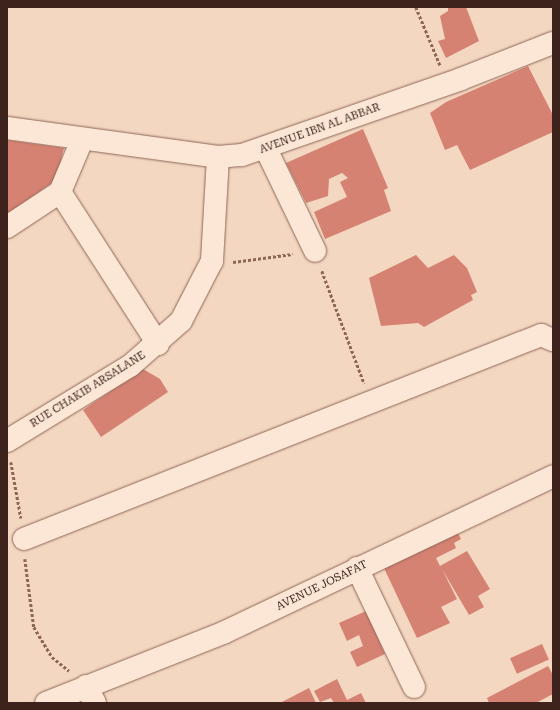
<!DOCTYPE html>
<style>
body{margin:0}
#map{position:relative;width:560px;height:710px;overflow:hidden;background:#f3d7c1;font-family:"Roboto Serif",serif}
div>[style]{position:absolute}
.building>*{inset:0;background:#d58273;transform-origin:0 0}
.path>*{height:2.5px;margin-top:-1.25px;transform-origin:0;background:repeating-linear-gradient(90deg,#8f6656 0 3px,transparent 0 5px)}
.roads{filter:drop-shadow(0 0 1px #8f6656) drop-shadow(0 0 1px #8f6656)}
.street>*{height:22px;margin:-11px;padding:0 11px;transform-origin:11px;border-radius:11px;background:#fce7d6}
span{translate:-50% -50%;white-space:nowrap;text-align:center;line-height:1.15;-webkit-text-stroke:3px #f9e4d2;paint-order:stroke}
.street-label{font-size:11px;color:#3d231c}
.frame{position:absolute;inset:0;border:8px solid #3d231c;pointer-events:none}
</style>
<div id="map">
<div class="building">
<div style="clip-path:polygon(448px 7px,466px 7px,479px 41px,446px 58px,438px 41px,445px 39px,440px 16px,448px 11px)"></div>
<div style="clip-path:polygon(528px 66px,553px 115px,553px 132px,470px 170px,457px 145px,445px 150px,430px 113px,446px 102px)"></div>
<div style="clip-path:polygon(363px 129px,388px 188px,384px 190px,391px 211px,325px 239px,314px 212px,347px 197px,340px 182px,348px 178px,342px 173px,329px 179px,328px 196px,306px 203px,286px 163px)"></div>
<div style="clip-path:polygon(7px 140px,64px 148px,56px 180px,7px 214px)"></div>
<div style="clip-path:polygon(416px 255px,428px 268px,454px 255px,467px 268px,477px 292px,471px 295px,473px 300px,424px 327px,418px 323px,381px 326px,369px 278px)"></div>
<div style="clip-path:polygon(143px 369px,160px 379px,168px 392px,101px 437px,83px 410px)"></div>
<div style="clip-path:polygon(457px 531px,461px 539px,454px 543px,456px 548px,436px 558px,440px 566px,467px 551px,490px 589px,478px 596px,484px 607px,469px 615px,442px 569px,457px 599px,441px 607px,450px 623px,417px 638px,383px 566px)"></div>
<div style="clip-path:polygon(366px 611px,385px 654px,357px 667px,350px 652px,363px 646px,359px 635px,347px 641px,339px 623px)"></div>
<div style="left:542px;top:644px;width:17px;height:35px;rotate:66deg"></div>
<div style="clip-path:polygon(548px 666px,553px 675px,553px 694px,536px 703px,489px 703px,487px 698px)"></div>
<div style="clip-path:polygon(337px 679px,347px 700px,361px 693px,366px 703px,334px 703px,331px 698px,320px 702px,314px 691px)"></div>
<div style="clip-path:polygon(309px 688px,316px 703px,280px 703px)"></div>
</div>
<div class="path">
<div style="left:416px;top:7px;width:63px;rotate:67.5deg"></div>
<div style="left:233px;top:262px;width:60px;rotate:-7.7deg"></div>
<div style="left:322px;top:271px;width:120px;rotate:69.4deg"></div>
<div style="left:11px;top:462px;width:57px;rotate:79.9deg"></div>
<div style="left:25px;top:559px;width:69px;rotate:82.5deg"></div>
<div style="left:34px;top:627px;width:35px;rotate:59deg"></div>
<div style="left:52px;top:657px;width:22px;rotate:39deg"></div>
</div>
<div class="roads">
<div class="street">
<div style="left:7px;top:128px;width:213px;rotate:7.8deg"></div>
<div style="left:218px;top:157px;width:24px;rotate:-5deg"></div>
<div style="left:242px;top:155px;width:232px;rotate:-19.1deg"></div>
<div style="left:461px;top:79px;width:99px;rotate:-21.4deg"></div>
<div style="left:266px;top:149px;width:113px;rotate:64.3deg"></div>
<div style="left:60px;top:192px;width:181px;rotate:57.2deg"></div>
<div style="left:7px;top:227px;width:64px;rotate:-33.4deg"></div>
<div style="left:60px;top:192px;width:56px;rotate:-67.1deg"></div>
<div style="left:7px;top:441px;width:144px;rotate:-31.4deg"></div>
<div style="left:130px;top:366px;width:68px;rotate:-41.4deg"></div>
<div style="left:181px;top:321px;width:68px;rotate:-62.7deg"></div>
<div style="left:212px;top:261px;width:104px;rotate:-86.7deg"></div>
<div style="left:24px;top:539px;width:556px;rotate:-21.53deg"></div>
<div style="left:541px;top:335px;width:13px;rotate:23deg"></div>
<div style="left:357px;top:568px;width:132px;rotate:64.4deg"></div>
<div style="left:86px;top:686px;width:19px;rotate:62deg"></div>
<div style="left:46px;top:703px;width:193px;rotate:-21.6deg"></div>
<div style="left:225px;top:632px;width:363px;rotate:-25.4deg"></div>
</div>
</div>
<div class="street-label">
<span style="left:320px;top:129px;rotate:-20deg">AVENUE IBN AL ABBAR</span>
<span style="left:88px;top:390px;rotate:-32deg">RUE CHAKIB ARSALANE</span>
<span style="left:322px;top:586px;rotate:-26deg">AVENUE JOSAFAT</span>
</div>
<div class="frame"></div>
</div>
